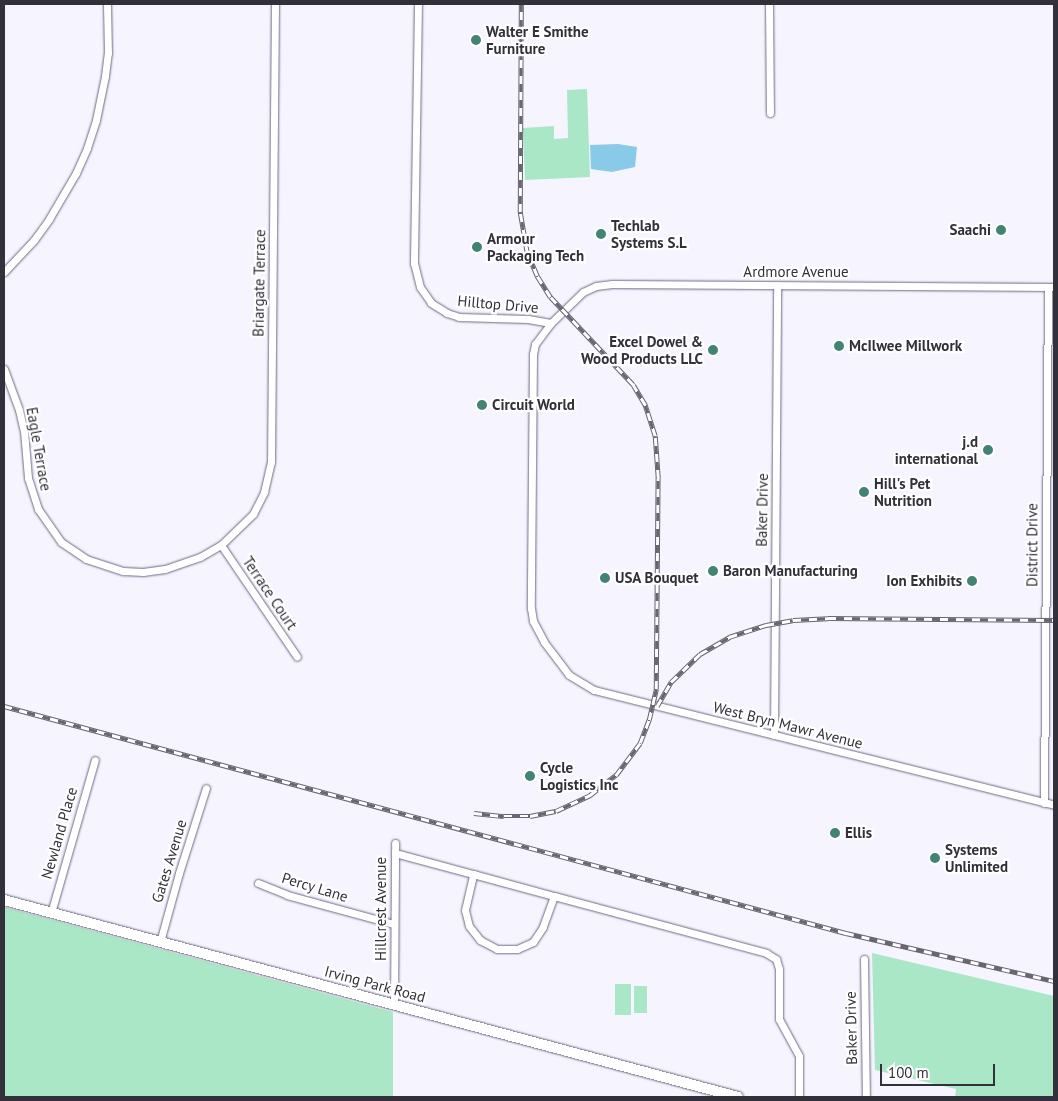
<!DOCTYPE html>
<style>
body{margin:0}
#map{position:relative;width:1058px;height:1101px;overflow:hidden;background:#f5f4ff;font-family:"PT Sans",sans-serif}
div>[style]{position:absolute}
.green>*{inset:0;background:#a9e7c6;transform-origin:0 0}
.water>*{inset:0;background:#8acae9}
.roads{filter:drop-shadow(0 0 1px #6c6980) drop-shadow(0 0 1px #6c6980)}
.minor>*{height:7px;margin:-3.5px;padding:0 3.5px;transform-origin:3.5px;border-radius:3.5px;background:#fff}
.secondary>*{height:10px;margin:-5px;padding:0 5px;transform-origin:5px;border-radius:5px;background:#fff}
.rail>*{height:4.5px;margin-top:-2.25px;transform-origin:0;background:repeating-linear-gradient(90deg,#fff 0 8px,#676671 0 16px);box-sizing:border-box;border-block:1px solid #676671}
.dots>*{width:14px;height:14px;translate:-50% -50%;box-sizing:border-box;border:2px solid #fff;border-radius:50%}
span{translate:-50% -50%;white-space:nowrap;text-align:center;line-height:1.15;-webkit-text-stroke:4.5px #fff;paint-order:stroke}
.poi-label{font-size:15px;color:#32313b;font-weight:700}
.left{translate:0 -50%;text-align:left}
.right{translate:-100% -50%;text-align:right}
.street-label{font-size:15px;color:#32313b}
.frame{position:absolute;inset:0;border:5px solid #32313b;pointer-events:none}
.scale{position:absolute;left:880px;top:1064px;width:115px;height:22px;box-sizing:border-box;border:2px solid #32313b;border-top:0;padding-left:6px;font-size:15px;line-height:18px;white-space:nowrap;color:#32313b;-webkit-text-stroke:4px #fff;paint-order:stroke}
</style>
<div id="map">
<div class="green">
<div style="clip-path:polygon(587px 89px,590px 177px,525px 180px,523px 128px,554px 126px,554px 139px,568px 138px,567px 90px)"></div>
<div style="clip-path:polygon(4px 907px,393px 1012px,393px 1097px,4px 1097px)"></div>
<div style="clip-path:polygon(872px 953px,1054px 996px,1054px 1097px,955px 1097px,956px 1089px,875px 1070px)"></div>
<div style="left:615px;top:984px;width:16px;height:31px"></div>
<div style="left:634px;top:986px;width:13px;height:27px"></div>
</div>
<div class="water">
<div style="clip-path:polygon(618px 144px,637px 147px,635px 167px,612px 172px,591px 169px,590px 145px)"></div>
</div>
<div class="roads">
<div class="minor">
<div style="left:418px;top:4px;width:259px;rotate:90.9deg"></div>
<div style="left:414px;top:263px;width:25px;rotate:76deg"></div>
<div style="left:420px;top:287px;width:19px;rotate:55deg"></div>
<div style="left:431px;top:303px;width:19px;rotate:32deg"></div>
<div style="left:447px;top:313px;width:13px;rotate:18deg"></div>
<div style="left:459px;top:317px;width:69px;rotate:1.7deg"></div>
<div style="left:528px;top:319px;width:23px;rotate:10deg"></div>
<div style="left:769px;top:4px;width:109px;rotate:89.5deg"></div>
<div style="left:4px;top:272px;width:44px;rotate:-46.8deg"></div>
<div style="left:34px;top:240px;width:26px;rotate:-54deg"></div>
<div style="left:49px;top:219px;width:53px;rotate:-59.6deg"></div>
<div style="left:76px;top:173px;width:27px;rotate:-66deg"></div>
<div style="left:87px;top:148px;width:29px;rotate:-72deg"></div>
<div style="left:96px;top:120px;width:45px;rotate:-78.4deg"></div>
<div style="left:105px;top:76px;width:23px;rotate:-83deg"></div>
<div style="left:108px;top:53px;width:49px;rotate:-91.2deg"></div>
<div style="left:1054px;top:287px;width:442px;rotate:-179.6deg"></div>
<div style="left:612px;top:284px;width:16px;rotate:173deg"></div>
<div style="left:596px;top:286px;width:14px;rotate:155deg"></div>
<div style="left:583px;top:292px;width:45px;rotate:135.9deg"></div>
<div style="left:551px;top:323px;width:26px;rotate:127deg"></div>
<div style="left:535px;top:344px;width:10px;rotate:101deg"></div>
<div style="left:533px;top:354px;width:254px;rotate:90.5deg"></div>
<div style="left:531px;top:608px;width:13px;rotate:81deg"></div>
<div style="left:533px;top:621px;width:24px;rotate:62deg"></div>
<div style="left:544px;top:642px;width:41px;rotate:52.9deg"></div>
<div style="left:569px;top:675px;width:29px;rotate:31deg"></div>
<div style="left:594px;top:690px;width:474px;rotate:14deg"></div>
<div style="left:4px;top:369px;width:44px;rotate:69.9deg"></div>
<div style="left:19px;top:410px;width:22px;rotate:77deg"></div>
<div style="left:24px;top:431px;width:47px;rotate:85.1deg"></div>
<div style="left:28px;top:478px;width:33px;rotate:72deg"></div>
<div style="left:38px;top:509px;width:40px;rotate:55.1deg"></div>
<div style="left:61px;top:542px;width:30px;rotate:34deg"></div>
<div style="left:86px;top:559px;width:39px;rotate:18deg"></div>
<div style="left:123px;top:571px;width:20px;rotate:3deg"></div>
<div style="left:143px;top:572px;width:22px;rotate:-8deg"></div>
<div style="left:165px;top:569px;width:37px;rotate:-19deg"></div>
<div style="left:200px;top:557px;width:24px;rotate:-30deg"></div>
<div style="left:221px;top:545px;width:45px;rotate:-44.1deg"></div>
<div style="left:253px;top:514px;width:25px;rotate:-63deg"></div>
<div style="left:264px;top:492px;width:31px;rotate:-77deg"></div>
<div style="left:271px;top:462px;width:458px;rotate:-89.5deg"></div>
<div style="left:221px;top:545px;width:135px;rotate:55.8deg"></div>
<div style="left:774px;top:735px;width:450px;rotate:-89.6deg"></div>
<div style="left:1044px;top:803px;width:516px;rotate:-89.56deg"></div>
<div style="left:395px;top:853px;width:81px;rotate:15.1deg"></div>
<div style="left:473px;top:874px;width:84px;rotate:15.2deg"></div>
<div style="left:554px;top:896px;width:33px;rotate:110deg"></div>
<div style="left:543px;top:927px;width:18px;rotate:124deg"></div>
<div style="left:533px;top:942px;width:17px;rotate:156deg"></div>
<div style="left:517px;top:949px;width:20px;rotate:180deg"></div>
<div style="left:497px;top:949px;width:19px;rotate:-152deg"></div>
<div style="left:480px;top:940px;width:18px;rotate:-128deg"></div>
<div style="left:469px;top:926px;width:16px;rotate:-104deg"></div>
<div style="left:465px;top:910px;width:37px;rotate:-77deg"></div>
<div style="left:258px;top:883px;width:31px;rotate:22deg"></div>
<div style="left:287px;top:895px;width:111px;rotate:15.2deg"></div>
<div style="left:554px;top:896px;width:220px;rotate:15deg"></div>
<div style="left:766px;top:953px;width:12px;rotate:31deg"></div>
<div style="left:776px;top:959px;width:10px;rotate:73deg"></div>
<div style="left:779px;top:969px;width:50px;rotate:90deg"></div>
<div style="left:779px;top:1019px;width:42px;rotate:61.6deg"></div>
<div style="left:799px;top:1056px;width:41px;rotate:90deg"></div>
<div style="left:51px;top:913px;width:159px;rotate:-74deg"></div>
<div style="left:160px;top:942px;width:72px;rotate:-74.6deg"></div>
<div style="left:179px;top:873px;width:89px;rotate:-72.4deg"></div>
<div style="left:864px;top:959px;width:138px;rotate:89.2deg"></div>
<div style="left:394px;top:1005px;width:162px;rotate:-89.6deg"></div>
</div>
<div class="secondary">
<div style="left:4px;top:900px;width:760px;rotate:15.02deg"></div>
</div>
</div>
<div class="rail">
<div style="left:4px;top:706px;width:872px;rotate:15.09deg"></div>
<div style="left:846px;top:933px;width:213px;rotate:13deg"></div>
<div style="left:657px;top:706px;width:28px;rotate:-60deg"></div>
<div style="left:671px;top:682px;width:40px;rotate:-44deg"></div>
<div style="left:700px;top:654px;width:34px;rotate:-30deg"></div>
<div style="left:729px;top:637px;width:39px;rotate:-18deg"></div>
<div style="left:766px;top:625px;width:27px;rotate:-10deg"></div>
<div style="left:793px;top:620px;width:35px;rotate:-3deg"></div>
<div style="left:828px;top:618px;width:226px;rotate:0.5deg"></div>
<div style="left:474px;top:813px;width:30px;rotate:6deg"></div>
<div style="left:504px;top:816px;width:26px"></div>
<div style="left:530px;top:816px;width:26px;rotate:-11deg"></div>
<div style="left:556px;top:811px;width:38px;rotate:-25deg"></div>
<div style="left:590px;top:795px;width:33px;rotate:-38deg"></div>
<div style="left:616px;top:775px;width:40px;rotate:-53deg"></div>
<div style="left:640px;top:743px;width:25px;rotate:-69deg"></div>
<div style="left:649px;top:720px;width:32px;rotate:-77deg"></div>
<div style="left:656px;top:689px;width:211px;rotate:-89.5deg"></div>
<div style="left:658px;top:478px;width:42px;rotate:-94.1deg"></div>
<div style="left:655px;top:436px;width:33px;rotate:-108deg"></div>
<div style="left:645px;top:405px;width:23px;rotate:-121deg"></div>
<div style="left:633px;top:385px;width:121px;rotate:-133.3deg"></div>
<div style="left:550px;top:297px;width:25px;rotate:-122deg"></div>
<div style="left:537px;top:276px;width:25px;rotate:-113deg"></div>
<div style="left:527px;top:253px;width:42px;rotate:-99.7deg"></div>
<div style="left:520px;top:212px;width:208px;rotate:-89.7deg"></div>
</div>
<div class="dots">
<div style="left:476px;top:40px;background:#418374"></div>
<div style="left:1001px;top:230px;background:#418374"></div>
<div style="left:601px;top:234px;background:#418374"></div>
<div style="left:477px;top:247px;background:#418374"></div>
<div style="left:839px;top:346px;background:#418374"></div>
<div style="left:713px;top:350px;background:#418374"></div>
<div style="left:482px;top:405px;background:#418374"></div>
<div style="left:988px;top:450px;background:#418374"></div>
<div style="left:864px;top:492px;background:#418374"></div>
<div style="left:713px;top:571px;background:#418374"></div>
<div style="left:605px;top:578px;background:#418374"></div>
<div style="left:972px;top:581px;background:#418374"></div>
<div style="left:530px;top:776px;background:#418374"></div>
<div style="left:835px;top:833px;background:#418374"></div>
<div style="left:935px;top:858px;background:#418374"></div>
</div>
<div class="poi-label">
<span class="left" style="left:486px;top:40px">Walter E Smithe<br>Furniture</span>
<span class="left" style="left:611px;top:234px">Techlab<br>Systems S.L</span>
<span class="right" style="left:991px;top:230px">Saachi</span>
<span class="left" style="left:487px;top:247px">Armour<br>Packaging Tech</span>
<span class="right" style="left:703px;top:350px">Excel Dowel &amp;<br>Wood Products LLC</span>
<span class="left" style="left:849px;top:346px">McIlwee Millwork</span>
<span class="left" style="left:492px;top:405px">Circuit World</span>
<span class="right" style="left:978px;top:450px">j.d<br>international</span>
<span class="left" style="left:874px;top:492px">Hill's Pet<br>Nutrition</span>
<span class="left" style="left:723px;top:571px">Baron Manufacturing</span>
<span class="left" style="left:615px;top:578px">USA Bouquet</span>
<span class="right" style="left:962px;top:581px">Ion Exhibits</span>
<span class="left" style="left:540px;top:776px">Cycle<br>Logistics Inc</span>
<span class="left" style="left:845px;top:833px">Ellis</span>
<span class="left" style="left:945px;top:858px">Systems<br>Unlimited</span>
</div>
<div class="street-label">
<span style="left:796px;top:272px">Ardmore Avenue</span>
<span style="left:259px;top:283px;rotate:-89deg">Briargate Terrace</span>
<span style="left:498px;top:304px;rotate:5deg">Hilltop Drive</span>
<span style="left:39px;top:449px;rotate:80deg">Eagle Terrace</span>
<span style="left:762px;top:510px;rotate:-89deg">Baker Drive</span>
<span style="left:1032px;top:545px;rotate:-90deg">District Drive</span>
<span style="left:270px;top:593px;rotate:56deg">Terrace Court</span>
<span style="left:788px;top:725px;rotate:14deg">West Bryn Mawr Avenue</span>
<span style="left:59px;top:833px;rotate:-74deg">Newland Place</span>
<span style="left:169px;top:861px;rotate:-73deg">Gates Avenue</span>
<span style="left:315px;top:887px;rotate:17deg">Percy Lane</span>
<span style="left:381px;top:909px;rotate:-90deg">Hillcrest Avenue</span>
<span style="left:375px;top:984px;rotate:15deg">Irving Park Road</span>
<span style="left:851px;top:1028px;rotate:-91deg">Baker Drive</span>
</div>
<div class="frame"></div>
<div class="scale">100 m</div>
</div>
